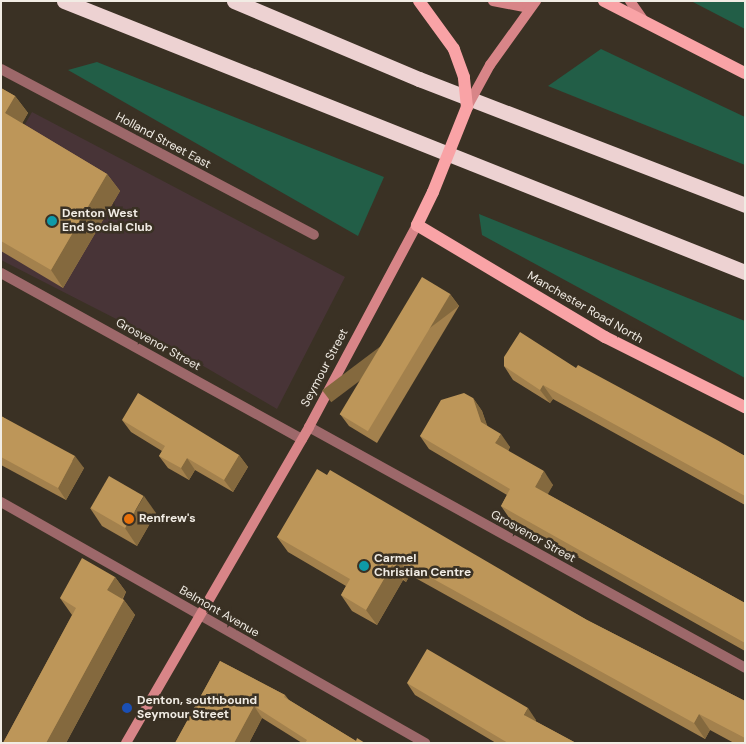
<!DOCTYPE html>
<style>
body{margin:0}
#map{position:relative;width:746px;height:744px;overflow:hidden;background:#3a3124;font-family:"DM Sans",sans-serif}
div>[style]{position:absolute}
.commercial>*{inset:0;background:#483437}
.green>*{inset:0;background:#225e47}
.street>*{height:10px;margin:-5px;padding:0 5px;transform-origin:5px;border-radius:5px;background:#9d686a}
.secondary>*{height:10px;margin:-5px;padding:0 5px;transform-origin:5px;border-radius:5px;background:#d88588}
.primary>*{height:12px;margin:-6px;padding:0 6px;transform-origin:6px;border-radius:6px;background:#f9a3a6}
.highway>*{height:15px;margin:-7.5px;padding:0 7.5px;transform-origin:7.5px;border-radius:7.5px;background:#edd2d2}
.secondary-bridge>*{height:10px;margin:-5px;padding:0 5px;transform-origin:5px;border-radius:5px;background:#d88588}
.primary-bridge>*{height:12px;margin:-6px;padding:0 6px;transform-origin:6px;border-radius:6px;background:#f9a3a6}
.wall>*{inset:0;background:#a3814d}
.shaded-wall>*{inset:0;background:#84693e;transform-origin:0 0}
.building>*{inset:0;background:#bd9659;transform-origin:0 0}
.dots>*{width:14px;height:14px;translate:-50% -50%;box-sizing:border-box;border:2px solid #3a3124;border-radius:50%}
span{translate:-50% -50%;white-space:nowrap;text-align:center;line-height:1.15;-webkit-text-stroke:5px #3a3124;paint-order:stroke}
.street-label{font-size:12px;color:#f1ece4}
.poi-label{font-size:12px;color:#f1ece4;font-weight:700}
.left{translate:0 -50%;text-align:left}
.frame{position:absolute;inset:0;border:2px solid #f1ece4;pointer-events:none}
</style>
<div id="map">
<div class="commercial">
<div style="clip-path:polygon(32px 112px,345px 277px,277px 409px,169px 346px,1px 260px,1px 166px)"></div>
</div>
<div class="green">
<div style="clip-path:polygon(691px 1px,745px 1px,745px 29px)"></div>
<div style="clip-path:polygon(601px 49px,745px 117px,745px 165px,548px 86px)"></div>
<div style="clip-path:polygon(97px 62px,384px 177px,358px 236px,68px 70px)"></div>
<div style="clip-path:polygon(479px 214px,745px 321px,745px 378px,482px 235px)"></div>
</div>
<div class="street">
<div style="left:1px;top:69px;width:354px;rotate:27.9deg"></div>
<div style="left:1px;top:273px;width:344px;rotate:28.9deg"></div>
<div style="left:309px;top:427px;width:498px;rotate:28.9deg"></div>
<div style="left:1px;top:502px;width:488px;rotate:29.6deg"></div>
</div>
<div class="secondary">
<div style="left:493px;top:1px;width:36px;rotate:11deg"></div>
<div style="left:528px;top:8px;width:6px;rotate:-99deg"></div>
<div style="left:630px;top:1px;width:24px;rotate:55deg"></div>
<div style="left:490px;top:65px;width:79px;rotate:-54.3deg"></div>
<div style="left:126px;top:743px;width:365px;rotate:-59.9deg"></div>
<div style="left:309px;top:427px;width:229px;rotate:-61.9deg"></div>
</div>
<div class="primary">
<div style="left:419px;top:1px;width:59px;rotate:53.9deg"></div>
<div style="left:604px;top:1px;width:158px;rotate:27.1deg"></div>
<div style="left:433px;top:192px;width:37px;rotate:116deg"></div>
<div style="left:417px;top:225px;width:219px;rotate:30.8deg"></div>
<div style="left:605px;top:337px;width:157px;rotate:26.6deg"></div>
</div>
<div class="highway">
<div style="left:64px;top:1px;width:733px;rotate:21.7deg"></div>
<div style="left:234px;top:1px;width:201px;rotate:22.9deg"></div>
<div style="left:419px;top:79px;width:350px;rotate:21.1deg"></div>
</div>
<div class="secondary-bridge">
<div style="left:467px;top:107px;width:48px;rotate:-61.3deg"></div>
</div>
<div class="primary-bridge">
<div style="left:433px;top:192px;width:92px;rotate:-68.2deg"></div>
<div style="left:467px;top:107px;width:30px;rotate:-96deg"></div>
<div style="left:464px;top:77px;width:30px;rotate:-110deg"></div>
</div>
<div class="wall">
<div style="clip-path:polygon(1px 88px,15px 96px,28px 113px,22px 123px,107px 174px,120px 191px,63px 288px,1px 251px)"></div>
<div style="clip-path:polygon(450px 294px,459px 306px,377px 443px,349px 426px,340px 414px)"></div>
<div style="clip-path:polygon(504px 366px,576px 368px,745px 456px,745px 505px,553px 399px,550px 403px,513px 380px)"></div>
<div style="clip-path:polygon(473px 398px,482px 411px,487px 426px,510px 447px,508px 451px,553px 485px,547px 494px,745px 603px,745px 651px,510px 519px,501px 506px,507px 495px,429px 449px,420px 436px)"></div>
<div style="clip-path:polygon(1px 416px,84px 468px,66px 500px,1px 465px)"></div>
<div style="clip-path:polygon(122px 420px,239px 455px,248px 467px,233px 492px,195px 470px,189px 480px,168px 468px,159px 456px,162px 451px,131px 432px)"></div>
<div style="clip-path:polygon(327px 475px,587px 620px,745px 701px,745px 743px,734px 743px,710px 730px,705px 739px,410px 575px,406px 582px,403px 580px,377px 625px,352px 611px,341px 595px,346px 586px,288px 552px,277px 537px)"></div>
<div style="clip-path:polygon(90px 508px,156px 513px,137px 546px,102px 526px)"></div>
<div style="clip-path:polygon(115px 577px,126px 592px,123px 599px,135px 615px,66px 743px,3px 743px,72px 615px,60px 598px)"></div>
<div style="clip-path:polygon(220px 661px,285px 695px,289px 700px,356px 741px,365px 743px,302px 743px,262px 718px,249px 743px,175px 743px)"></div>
<div style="clip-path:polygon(407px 683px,536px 720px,535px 721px,576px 743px,496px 743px,415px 695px)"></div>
</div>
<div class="shaded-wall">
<div style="clip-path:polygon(15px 96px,28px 113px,18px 131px,5px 113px)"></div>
<div style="clip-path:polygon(107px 174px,120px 191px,63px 288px,51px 270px)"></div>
<div style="left:450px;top:294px;width:15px;height:160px;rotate:53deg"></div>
<div style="clip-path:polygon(543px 385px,553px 399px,550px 403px,540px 390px)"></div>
<div style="clip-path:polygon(473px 398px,482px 411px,491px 436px,481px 422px)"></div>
<div style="clip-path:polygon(501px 434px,510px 447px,505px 457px,495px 443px)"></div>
<div style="clip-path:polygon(239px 455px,248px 467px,233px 492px,224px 480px)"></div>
<div style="clip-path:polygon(75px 456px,84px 468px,66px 500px,58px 488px)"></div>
<div style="clip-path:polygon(187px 458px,195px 470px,189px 480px,181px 468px)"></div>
<div style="clip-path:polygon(544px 471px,553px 485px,544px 501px,535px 487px)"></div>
<div style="clip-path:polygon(144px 496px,156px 513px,137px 546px,125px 528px)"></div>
<div style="clip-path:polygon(399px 560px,410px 575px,406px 582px,395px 567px)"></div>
<div style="clip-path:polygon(392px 565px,403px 580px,377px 625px,366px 610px)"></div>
<div style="clip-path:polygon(115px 577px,126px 592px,118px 606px,107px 590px)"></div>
<div style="clip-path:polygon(124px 600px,135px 615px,66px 743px,46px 743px)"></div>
<div style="clip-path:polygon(254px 706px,262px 718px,249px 743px,234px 743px)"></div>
<div style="clip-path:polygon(528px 708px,536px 720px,532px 727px,524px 715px)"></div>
<div style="clip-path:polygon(699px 714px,710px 730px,705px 739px,694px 723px)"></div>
</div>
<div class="building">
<div style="clip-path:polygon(1px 88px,15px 96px,5px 113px,107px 174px,51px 270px,1px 241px)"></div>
<div style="left:422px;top:277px;width:33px;height:160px;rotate:31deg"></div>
<div style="clip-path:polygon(520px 332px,576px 368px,578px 365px,717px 440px,745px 456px,745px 496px,543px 385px,540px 390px,504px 366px,504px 357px)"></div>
<div style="clip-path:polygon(138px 393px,239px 455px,224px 480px,187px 458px,181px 468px,159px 456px,165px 446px,122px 420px)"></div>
<div style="clip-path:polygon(464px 393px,473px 398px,481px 422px,501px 434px,495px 443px,544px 471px,535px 487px,745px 603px,745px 643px,501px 506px,510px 489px,420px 436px,441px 400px)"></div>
<div style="clip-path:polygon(1px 416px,75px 456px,58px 488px,1px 457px)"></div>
<div style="clip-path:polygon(317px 469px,327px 475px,330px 470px,587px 620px,745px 701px,745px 738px,699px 714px,694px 723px,399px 560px,395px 567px,392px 565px,366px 610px,341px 595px,350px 579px,277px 537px)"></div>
<div style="left:109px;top:476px;width:40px;height:37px;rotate:30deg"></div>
<div style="clip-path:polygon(82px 558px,115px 577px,107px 590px,124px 600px,46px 743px,3px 743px,76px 608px,60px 598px)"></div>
<div style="clip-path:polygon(427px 649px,528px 708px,524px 715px,576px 743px,508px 743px,407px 683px)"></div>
<div style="clip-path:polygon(220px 661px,285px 695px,284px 697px,356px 741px,357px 738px,365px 743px,305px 743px,307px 740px,254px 706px,234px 743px,175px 743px)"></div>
</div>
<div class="dots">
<div style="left:52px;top:221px;background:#0f9aa8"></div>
<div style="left:129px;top:519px;background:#e8710a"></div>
<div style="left:364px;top:566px;background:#0f9aa8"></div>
<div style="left:127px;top:708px;background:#1a4fb4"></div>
</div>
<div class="street-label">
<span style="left:163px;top:141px;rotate:28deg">Holland Street East</span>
<span style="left:585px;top:308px;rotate:30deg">Manchester Road North</span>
<span style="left:158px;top:345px;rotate:29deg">Grosvenor Street</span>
<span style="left:325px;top:368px;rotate:-62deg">Seymour Street</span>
<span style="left:533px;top:537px;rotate:29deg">Grosvenor Street</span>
<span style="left:219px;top:612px;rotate:30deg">Belmont Avenue</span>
</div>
<div class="poi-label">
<span class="left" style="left:62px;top:221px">Denton West<br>End Social Club</span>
<span class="left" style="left:139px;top:519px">Renfrew's</span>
<span class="left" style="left:374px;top:566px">Carmel<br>Christian Centre</span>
<span class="left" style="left:137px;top:708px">Denton, southbound<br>Seymour Street</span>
</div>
<div class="frame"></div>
</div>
